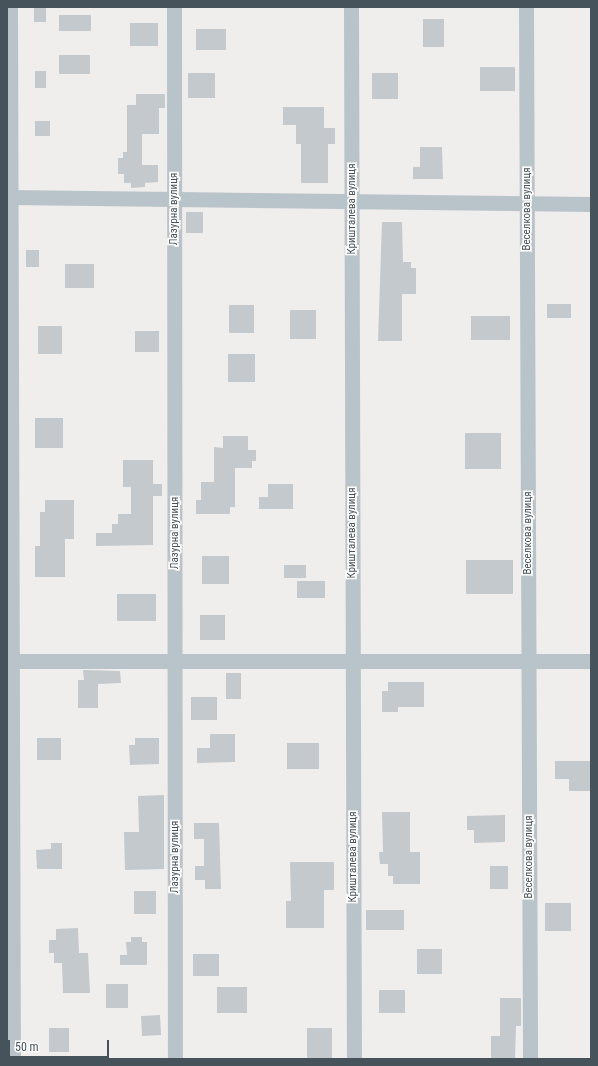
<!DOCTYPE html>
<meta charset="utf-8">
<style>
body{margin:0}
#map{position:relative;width:598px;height:1066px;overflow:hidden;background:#f0eded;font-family:"Roboto Condensed",sans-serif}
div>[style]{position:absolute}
.building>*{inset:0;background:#c4c9cd;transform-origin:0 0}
.minor>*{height:15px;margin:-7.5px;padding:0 7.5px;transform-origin:7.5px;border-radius:7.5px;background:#b9c3ca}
span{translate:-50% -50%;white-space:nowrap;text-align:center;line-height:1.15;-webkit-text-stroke:3.5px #fff;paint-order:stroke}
.street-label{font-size:11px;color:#46535a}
.frame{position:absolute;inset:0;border:8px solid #46535a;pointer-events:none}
.scale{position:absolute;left:8px;top:1040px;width:101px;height:18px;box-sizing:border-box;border:2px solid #46535a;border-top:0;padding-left:5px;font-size:12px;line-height:14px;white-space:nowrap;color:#46535a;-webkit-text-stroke:3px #fff;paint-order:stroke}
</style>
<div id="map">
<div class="building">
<div style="left:34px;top:7px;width:12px;height:15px"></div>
<div style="left:59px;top:15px;width:32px;height:16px"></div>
<div style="left:423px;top:19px;width:21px;height:28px"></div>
<div style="left:130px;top:23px;width:28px;height:23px"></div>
<div style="left:196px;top:29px;width:30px;height:21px"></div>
<div style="left:90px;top:55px;width:19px;height:31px;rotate:90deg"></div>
<div style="left:480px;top:67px;width:35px;height:24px"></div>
<div style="left:35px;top:71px;width:11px;height:17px"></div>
<div style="left:188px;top:73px;width:27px;height:25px"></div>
<div style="left:372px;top:73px;width:26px;height:26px"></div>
<div style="clip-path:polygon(136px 94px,165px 94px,165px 108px,159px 108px,159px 134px,142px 134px,142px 165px,158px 165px,158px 182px,145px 183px,145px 187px,131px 188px,131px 183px,124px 183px,124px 174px,118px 174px,118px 158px,123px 158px,123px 152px,127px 152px,127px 105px,136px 105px)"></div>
<div style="clip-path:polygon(283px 107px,324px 107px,324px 128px,335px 128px,335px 144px,328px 144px,328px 183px,301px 183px,301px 144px,296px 144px,296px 125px,283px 125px)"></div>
<div style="left:35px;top:121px;width:15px;height:15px"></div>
<div style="clip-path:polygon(420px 147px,442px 147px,443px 179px,413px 179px,413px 167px,420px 167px)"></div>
<div style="left:186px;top:212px;width:17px;height:21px"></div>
<div style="clip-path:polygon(382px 222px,402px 222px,403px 262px,411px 262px,411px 268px,416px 268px,416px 294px,402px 294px,402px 341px,378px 341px)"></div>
<div style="left:26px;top:250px;width:13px;height:17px"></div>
<div style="left:65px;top:264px;width:29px;height:24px"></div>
<div style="left:547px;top:304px;width:24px;height:14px"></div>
<div style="left:229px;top:305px;width:25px;height:28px"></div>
<div style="left:290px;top:310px;width:26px;height:29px"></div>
<div style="left:471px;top:316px;width:39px;height:24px"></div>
<div style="left:38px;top:326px;width:24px;height:28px"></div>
<div style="left:135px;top:331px;width:24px;height:21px"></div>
<div style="left:228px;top:354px;width:27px;height:28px"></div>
<div style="left:35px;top:418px;width:28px;height:30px"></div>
<div style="left:465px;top:433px;width:36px;height:36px"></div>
<div style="clip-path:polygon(223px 436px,248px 436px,248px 450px,256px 450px,256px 461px,252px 461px,252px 468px,235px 468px,235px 507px,230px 507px,230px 514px,196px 514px,196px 500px,201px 500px,201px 482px,214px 482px,214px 447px,223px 448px)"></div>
<div style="clip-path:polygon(123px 460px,153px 460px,153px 484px,162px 484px,162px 496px,153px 496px,153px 545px,96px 546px,96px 533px,112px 533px,112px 524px,118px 524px,118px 514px,131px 514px,131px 487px,123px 487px)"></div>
<div style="clip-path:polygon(268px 484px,293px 484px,293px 509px,259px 509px,259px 497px,268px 497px)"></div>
<div style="clip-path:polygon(45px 500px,74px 500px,74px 539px,65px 539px,65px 577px,35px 577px,35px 546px,40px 546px,40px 512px,45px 512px)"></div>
<div style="left:202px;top:556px;width:27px;height:28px"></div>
<div style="left:466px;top:560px;width:47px;height:34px"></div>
<div style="left:284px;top:565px;width:22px;height:13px"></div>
<div style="left:325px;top:581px;width:17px;height:28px;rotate:90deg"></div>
<div style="left:117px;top:594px;width:39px;height:27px"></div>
<div style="left:200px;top:615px;width:25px;height:25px"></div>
<div style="clip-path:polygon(83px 670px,120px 671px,121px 683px,98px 684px,98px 708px,78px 708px,78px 680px,84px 680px)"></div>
<div style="left:226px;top:673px;width:15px;height:26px"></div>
<div style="clip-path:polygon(388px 682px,424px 682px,424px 707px,398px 707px,398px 712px,382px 712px,382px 691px,388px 691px)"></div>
<div style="left:191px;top:697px;width:26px;height:23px"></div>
<div style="clip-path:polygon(210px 734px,235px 734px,235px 762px,197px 763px,197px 748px,210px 748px)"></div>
<div style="left:37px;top:738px;width:24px;height:22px"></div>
<div style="clip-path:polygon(135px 738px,159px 738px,159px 764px,130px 765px,129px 745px,135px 745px)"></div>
<div style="left:287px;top:743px;width:32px;height:26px"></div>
<div style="clip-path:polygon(555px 761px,591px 761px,591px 791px,569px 791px,569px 779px,555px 779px)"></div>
<div style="clip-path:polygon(164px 795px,164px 869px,125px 870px,124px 832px,139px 832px,138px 796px)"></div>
<div style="clip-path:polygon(382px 812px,410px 812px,410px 852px,420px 852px,420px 884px,393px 884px,393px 876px,388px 876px,388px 864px,380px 864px,379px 852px,383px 852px)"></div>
<div style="clip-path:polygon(505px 815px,505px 842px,474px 843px,474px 830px,467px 830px,467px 816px)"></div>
<div style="clip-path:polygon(194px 823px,219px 823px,221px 889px,205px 889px,205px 880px,195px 880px,195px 866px,204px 866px,204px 839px,194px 839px)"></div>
<div style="clip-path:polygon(51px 843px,62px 843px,62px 869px,37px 869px,36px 850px,51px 849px)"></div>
<div style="clip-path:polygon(290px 862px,334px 862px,334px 890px,324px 890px,324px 928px,286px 928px,286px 901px,291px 901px)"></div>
<div style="left:490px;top:866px;width:18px;height:23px"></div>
<div style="left:156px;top:891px;width:23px;height:22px;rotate:90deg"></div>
<div style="left:545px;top:903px;width:26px;height:28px"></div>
<div style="left:366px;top:910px;width:38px;height:20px"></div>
<div style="clip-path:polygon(78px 928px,79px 953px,88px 953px,90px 993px,63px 993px,62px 963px,54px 963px,54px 953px,49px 953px,49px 940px,56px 940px,56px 929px)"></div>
<div style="clip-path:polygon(131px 937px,142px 937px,142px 942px,147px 942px,147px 965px,120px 965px,120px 955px,127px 955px,126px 942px,131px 942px)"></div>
<div style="left:417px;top:949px;width:25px;height:25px"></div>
<div style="left:193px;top:954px;width:26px;height:22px"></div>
<div style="left:128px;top:984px;width:24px;height:22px;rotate:90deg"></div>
<div style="left:217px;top:987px;width:30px;height:26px"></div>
<div style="left:379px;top:990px;width:26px;height:23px"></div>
<div style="clip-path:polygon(500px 998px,521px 998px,521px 1026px,516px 1026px,515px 1059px,491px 1059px,491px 1036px,500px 1036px)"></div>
<div style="left:160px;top:1015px;width:20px;height:19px;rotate:87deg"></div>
<div style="left:49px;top:1028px;width:20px;height:24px"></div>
<div style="left:307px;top:1028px;width:25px;height:31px"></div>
</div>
<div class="minor">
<div style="left:10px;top:7px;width:1052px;rotate:89.84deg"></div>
<div style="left:174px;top:7px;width:1052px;rotate:89.95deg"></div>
<div style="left:351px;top:7px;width:1052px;rotate:89.84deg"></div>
<div style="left:526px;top:7px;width:1052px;rotate:89.78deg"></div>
<div style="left:8px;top:197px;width:583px;rotate:0.69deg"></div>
<div style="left:10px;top:661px;width:581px"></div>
</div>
<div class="street-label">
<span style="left:174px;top:209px;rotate:-90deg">Лазурна вулиця</span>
<span style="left:352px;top:209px;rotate:-90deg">Кришталева вулиця</span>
<span style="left:527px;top:209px;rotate:-90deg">Веселкова вулиця</span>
<span style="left:175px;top:533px;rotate:-90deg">Лазурна вулиця</span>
<span style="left:352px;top:533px;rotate:-90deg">Кришталева вулиця</span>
<span style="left:528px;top:533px;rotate:-90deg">Веселкова вулиця</span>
<span style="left:175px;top:857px;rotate:-90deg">Лазурна вулиця</span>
<span style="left:353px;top:857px;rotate:-90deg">Кришталева вулиця</span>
<span style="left:529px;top:857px;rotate:-90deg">Веселкова вулиця</span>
</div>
<div class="frame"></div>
<div class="scale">50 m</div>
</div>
